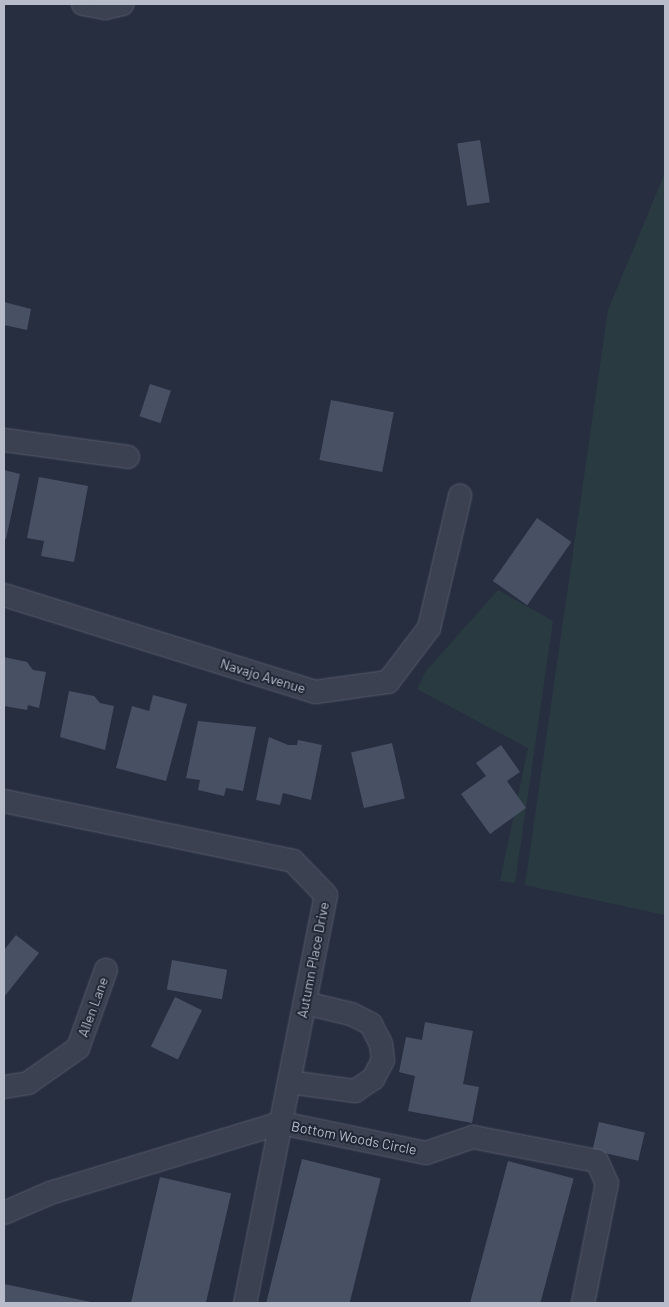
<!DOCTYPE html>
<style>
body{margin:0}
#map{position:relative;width:669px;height:1307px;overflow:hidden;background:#272e40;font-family:Barlow,sans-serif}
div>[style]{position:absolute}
.green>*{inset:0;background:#293b41}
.building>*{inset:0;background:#485064;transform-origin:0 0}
.roads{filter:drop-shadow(0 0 1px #565c6a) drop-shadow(0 0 1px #565c6a)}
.minor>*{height:22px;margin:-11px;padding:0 11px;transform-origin:11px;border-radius:11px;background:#3b4150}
span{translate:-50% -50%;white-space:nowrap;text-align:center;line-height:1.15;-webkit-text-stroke:4px #202635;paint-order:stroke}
.street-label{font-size:14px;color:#b8bcca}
.frame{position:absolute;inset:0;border:5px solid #b8bcca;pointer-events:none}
</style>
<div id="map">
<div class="green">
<div style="clip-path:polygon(665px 173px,665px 915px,525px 885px,608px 310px)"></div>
<div style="clip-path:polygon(498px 590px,553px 621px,515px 883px,500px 881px,528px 748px,417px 689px,426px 671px)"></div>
</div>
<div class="building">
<div style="left:480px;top:140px;width:63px;height:23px;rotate:81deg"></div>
<div style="clip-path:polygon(4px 302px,31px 309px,27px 330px,4px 325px)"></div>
<div style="left:150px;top:384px;width:22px;height:34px;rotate:18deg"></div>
<div style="left:331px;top:400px;width:64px;height:61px;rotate:11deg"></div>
<div style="clip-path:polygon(4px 470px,20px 474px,6px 539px,4px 539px)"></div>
<div style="clip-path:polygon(39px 477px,88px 486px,74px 562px,41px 556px,44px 541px,27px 538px)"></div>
<div style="left:537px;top:518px;width:42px;height:77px;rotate:35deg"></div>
<div style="clip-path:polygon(4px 657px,27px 662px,33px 670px,46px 672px,39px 708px,28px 705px,27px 710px,4px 706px)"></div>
<div style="clip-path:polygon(69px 691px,94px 696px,100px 703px,114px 706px,105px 750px,60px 737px)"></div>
<div style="clip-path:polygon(153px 695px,187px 704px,166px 781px,116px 768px,132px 706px,149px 711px)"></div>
<div style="clip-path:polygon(198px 721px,256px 727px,243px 791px,226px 788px,224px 796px,198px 790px,200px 780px,186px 778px)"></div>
<div style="clip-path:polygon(269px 737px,288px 745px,297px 745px,298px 740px,322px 745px,311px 800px,283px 793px,280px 805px,256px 800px)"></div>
<div style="left:392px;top:743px;width:57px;height:42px;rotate:77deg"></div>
<div style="clip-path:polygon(501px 745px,520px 772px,507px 781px,526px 808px,490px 834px,461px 794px,486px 776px,476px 763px)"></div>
<div style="clip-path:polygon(16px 935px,39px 953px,4px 997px,4px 950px)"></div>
<div style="left:172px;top:960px;width:56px;height:30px;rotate:10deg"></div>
<div style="left:175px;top:997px;width:30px;height:55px;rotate:26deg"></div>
<div style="clip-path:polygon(425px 1022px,473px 1031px,463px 1084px,479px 1087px,472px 1123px,408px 1111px,415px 1076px,399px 1072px,406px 1037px,422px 1040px)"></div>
<div style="left:599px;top:1122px;width:47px;height:29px;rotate:13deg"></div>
<div style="left:302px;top:1159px;width:81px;height:147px;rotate:14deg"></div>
<div style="left:508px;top:1161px;width:68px;height:146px;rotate:15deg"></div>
<div style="left:160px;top:1177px;width:73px;height:129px;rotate:13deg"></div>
<div style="clip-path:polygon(4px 1284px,91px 1302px,91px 1303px,4px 1303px)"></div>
</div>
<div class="roads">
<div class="minor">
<div style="left:83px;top:4px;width:22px;rotate:10deg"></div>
<div style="left:105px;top:8px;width:18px;rotate:-13deg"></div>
<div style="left:4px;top:440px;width:125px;rotate:7.8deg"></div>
<div style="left:4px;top:595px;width:326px;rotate:17.3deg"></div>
<div style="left:315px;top:692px;width:74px;rotate:-7.8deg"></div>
<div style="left:388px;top:682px;width:68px;rotate:-52.8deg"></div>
<div style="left:429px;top:628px;width:136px;rotate:-76.8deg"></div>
<div style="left:4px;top:801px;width:295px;rotate:11.7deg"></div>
<div style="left:293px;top:861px;width:47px;rotate:45.9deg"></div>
<div style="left:326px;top:895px;width:416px;rotate:101.2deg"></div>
<div style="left:289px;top:1082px;width:67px;rotate:7.8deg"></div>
<div style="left:355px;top:1091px;width:22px;rotate:-34deg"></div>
<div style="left:373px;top:1079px;width:21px;rotate:-62deg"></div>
<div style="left:383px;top:1060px;width:16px;rotate:-97deg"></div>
<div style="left:381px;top:1044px;width:22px;rotate:-117deg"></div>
<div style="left:371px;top:1024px;width:22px;rotate:-153deg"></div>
<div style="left:351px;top:1014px;width:47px;rotate:-166.6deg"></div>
<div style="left:4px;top:1087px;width:24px;rotate:-9deg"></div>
<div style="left:28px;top:1083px;width:61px;rotate:-35deg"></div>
<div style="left:78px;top:1048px;width:83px;rotate:-70.3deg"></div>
<div style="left:4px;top:1213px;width:50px;rotate:-23.5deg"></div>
<div style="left:50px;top:1193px;width:241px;rotate:-16.9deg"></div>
<div style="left:281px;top:1123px;width:148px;rotate:11.7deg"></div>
<div style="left:426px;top:1153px;width:50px;rotate:-18.8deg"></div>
<div style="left:473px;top:1137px;width:126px;rotate:11deg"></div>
<div style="left:597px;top:1161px;width:24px;rotate:66deg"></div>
<div style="left:607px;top:1183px;width:122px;rotate:101.3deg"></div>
</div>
</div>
<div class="street-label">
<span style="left:263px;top:676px;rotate:17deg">Navajo Avenue</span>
<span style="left:313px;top:960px;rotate:-79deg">Autumn Place Drive</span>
<span style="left:93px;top:1007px;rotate:-70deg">Allen Lane</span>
<span style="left:354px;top:1138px;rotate:11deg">Bottom Woods Circle</span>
</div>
<div class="frame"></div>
</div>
